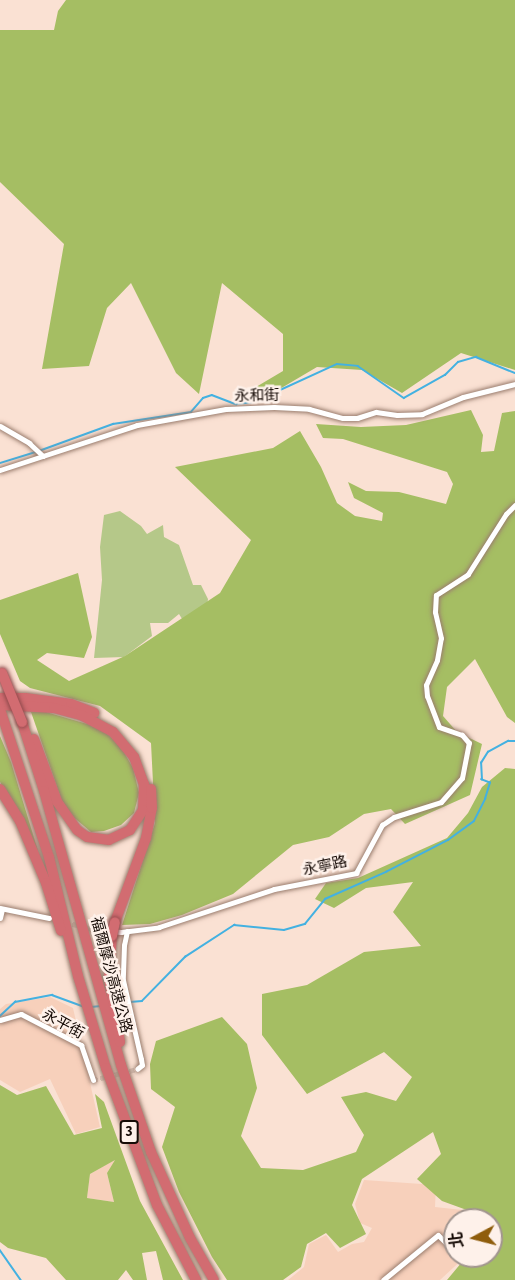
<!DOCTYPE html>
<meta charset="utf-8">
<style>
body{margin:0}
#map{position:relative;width:515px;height:1280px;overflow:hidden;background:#fae1d3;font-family:"Fira Sans Condensed","Noto Sans TC",sans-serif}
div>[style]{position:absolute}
.built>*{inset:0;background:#f7d0bb}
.green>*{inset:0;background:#b5c889}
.forest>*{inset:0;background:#a5be63}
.stream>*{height:1.5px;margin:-0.75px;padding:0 0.75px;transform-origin:0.75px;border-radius:0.75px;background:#43b1e1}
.minor-tunnel>*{height:5px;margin-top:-2.5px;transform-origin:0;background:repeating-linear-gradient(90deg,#d8c1b4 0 5px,transparent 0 7.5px)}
.roads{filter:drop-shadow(0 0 2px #9a7d6e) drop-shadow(0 0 2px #9a7d6e)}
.minor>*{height:5px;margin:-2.5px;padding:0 2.5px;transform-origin:2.5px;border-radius:2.5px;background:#fff}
.motorway>*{height:10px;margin:-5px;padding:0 5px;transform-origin:5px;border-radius:5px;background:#d26c71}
.bridges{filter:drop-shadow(0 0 2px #914a4c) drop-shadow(0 0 2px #914a4c)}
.motorway-bridge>*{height:10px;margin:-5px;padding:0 5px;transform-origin:5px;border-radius:5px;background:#d26c71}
span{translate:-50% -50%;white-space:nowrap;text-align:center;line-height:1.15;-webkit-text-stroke:5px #fef1ea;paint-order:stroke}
.shield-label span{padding:2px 4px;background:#fef1ea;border:2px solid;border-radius:4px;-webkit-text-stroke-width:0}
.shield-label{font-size:14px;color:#170c07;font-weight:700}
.street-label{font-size:15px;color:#170c07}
.north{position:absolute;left:443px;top:1208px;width:60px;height:60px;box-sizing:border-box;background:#fef1ea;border:2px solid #a2958f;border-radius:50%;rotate:263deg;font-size:16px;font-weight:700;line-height:24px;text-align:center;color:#170c07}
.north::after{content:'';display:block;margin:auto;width:21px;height:27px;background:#8f5d0c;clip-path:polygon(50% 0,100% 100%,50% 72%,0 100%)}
</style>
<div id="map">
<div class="built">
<div style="clip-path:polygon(50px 997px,73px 1008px,100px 1127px,76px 1134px,50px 1079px,20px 1092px,0 1080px,0 1009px,6px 1004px)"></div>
<div style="clip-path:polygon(116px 1159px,107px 1173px,114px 1202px,87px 1198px,90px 1174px)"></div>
<div style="clip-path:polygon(364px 1180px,436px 1185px,435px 1207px,481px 1212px,481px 1220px,455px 1220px,455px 1256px,466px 1256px,440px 1280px,288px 1280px,304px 1267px,309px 1244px,326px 1235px,338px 1252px,352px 1244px,364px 1242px,372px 1228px,360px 1223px,355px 1204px)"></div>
</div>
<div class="green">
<div style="clip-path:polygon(120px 511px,141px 526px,147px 534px,163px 525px,164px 537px,179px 545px,193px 585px,201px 585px,208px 599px,201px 649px,179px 614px,168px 623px,150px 623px,152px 636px,124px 657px,94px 658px,102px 580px,100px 547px,104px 515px)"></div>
</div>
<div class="forest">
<div style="clip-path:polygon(66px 0,515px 0,515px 370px,461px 353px,402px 393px,362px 370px,317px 367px,278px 390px,257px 395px,256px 387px,283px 371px,283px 334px,222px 283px,199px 394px,176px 373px,131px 283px,107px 308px,89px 366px,42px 369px,64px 244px,0 182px,0 30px,54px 30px,58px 11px)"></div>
<div style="clip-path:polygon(471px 410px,483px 435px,481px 452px,494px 451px,502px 413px,515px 411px,515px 723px,507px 717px,475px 659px,447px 687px,443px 716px,457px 732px,482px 744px,470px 795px,405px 824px,391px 809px,364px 814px,329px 837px,293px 845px,233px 894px,182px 915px,150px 924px,122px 925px,155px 823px,151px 743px,100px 706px,30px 688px,20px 681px,0 634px,0 600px,78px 573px,92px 637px,84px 658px,47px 653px,37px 660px,69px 681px,125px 656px,220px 593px,251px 540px,175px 467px,273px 448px,300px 431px,321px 467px,337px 503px,355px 516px,382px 521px,383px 513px,354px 498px,348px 482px,366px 491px,399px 492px,446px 504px,453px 484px,447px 472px,343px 439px,323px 438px,316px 424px,361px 427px,406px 425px)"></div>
<div style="clip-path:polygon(31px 712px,46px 712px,101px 728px,121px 747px,133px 768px,139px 793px,134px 813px,121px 825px,104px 831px,91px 832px,71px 815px,62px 801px)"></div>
<div style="clip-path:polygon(0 736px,11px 762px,38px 851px,0 782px)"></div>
<div style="clip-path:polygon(505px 768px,515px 769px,515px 1280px,447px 1280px,467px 1256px,491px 1256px,491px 1229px,497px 1221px,442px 1201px,417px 1179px,441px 1154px,433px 1132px,362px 1179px,352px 1205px,366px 1234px,340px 1248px,326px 1233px,307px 1244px,301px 1267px,283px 1280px,227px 1280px,212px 1257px,179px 1192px,162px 1147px,175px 1107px,151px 1089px,150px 1064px,156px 1041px,222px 1017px,247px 1044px,257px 1088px,241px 1136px,261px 1168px,303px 1170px,356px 1152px,364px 1135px,341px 1097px,366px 1092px,396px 1101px,412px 1077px,384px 1052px,307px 1094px,262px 1035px,262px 994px,307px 985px,364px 952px,421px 946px,393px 912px,413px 882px,366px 888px,334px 908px,315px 899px,326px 883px,358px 878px,447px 838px,468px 813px,482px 787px)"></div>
<div style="clip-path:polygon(evenodd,0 1085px,17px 1095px,46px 1086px,74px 1135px,102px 1128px,95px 1094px,104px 1102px,140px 1201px,183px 1280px,163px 1280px,156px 1251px,142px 1253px,147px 1280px,133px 1280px,126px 1270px,118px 1280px,66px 1280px,46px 1258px,8px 1248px,0 1242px,0 1085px,115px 1160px,107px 1173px,114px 1202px,87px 1198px,90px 1174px,115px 1160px)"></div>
</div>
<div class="stream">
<div style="left:39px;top:451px;width:79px;rotate:-20deg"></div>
<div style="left:113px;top:424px;width:79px;rotate:-8.7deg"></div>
<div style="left:191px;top:412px;width:18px;rotate:-49deg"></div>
<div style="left:203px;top:398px;width:9px;rotate:-18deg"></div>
<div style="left:212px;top:395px;width:26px;rotate:21deg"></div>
<div style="left:236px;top:404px;width:18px;rotate:-6deg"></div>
<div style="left:254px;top:402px;width:91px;rotate:-24.6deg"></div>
<div style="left:337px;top:364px;width:21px;rotate:5deg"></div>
<div style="left:358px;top:366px;width:56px;rotate:34.8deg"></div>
<div style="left:404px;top:398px;width:47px;rotate:-29.3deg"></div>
<div style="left:445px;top:375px;width:18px;rotate:-45deg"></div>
<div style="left:458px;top:362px;width:19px;rotate:-16deg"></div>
<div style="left:476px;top:357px;width:42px;rotate:22.3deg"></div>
<div style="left:0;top:463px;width:37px;rotate:-17deg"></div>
<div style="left:130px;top:1002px;width:12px;rotate:-5deg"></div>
<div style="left:142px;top:1001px;width:62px;rotate:-45.7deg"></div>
<div style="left:185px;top:957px;width:59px;rotate:-33.1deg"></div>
<div style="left:234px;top:925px;width:50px;rotate:5.7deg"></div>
<div style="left:284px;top:930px;width:22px;rotate:-16deg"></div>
<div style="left:305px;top:924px;width:32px;rotate:-51deg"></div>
<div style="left:325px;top:899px;width:67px;rotate:-23.9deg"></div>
<div style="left:386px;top:872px;width:70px;rotate:-27.3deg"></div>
<div style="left:448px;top:840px;width:32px;rotate:-36deg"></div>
<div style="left:474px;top:821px;width:25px;rotate:-63deg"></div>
<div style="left:485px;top:799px;width:17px;rotate:-73deg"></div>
<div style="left:490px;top:783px;width:9px;rotate:-159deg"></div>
<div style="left:482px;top:780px;width:17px;rotate:-93deg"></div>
<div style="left:481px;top:763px;width:13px;rotate:-58deg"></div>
<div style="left:488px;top:752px;width:23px;rotate:-29deg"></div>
<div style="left:508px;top:741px;width:7px"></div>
<div style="left:91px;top:1007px;width:10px;rotate:-6deg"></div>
<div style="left:0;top:1016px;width:21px;rotate:-43deg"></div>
<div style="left:15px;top:1002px;width:38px;rotate:-11deg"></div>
<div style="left:52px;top:995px;width:33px;rotate:20deg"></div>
<div style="left:0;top:1250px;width:37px;rotate:55deg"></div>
</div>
<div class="minor-tunnel">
<div style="left:65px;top:922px;width:29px;rotate:14deg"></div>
<div style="left:93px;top:1080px;width:45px;rotate:-14deg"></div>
</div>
<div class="roads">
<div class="minor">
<div style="left:0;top:426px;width:34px;rotate:30deg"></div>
<div style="left:29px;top:443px;width:19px;rotate:43deg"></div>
<div style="left:0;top:470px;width:144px;rotate:-18.2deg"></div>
<div style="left:137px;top:425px;width:90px;rotate:-10.2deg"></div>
<div style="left:226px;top:409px;width:48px;rotate:-2.4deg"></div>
<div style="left:274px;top:407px;width:35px;rotate:3deg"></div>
<div style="left:309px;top:409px;width:35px;rotate:15deg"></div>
<div style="left:343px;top:418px;width:14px"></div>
<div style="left:357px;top:418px;width:20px;rotate:-18deg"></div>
<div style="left:376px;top:412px;width:21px;rotate:8deg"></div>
<div style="left:397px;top:415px;width:25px;rotate:-2deg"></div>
<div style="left:422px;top:414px;width:44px;rotate:-22.5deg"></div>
<div style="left:463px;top:397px;width:54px;rotate:-14deg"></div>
<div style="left:0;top:908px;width:50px;rotate:11.5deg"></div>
<div style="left:0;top:918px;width:9px;rotate:-77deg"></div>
<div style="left:93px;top:929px;width:28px;rotate:6deg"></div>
<div style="left:121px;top:932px;width:38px;rotate:-7deg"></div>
<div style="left:159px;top:927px;width:121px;rotate:-18.3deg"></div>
<div style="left:274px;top:889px;width:84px;rotate:-11deg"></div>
<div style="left:356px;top:873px;width:55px;rotate:-61.6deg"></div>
<div style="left:382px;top:825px;width:14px;rotate:-34deg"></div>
<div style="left:394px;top:817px;width:49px;rotate:-17.7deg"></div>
<div style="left:441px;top:802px;width:32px;rotate:-49deg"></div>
<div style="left:462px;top:778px;width:36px;rotate:-79deg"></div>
<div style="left:469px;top:743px;width:11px;rotate:-131deg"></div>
<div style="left:462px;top:735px;width:24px;rotate:-161deg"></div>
<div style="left:439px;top:727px;width:33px;rotate:-111deg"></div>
<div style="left:427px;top:696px;width:11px;rotate:-95deg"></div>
<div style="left:426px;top:685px;width:27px;rotate:-66deg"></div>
<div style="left:437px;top:660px;width:22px;rotate:-80deg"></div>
<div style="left:441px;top:638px;width:27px;rotate:-103deg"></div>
<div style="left:435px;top:612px;width:17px;rotate:-87deg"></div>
<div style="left:436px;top:595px;width:38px;rotate:-33deg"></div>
<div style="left:468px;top:574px;width:71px;rotate:-57.7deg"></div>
<div style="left:506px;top:514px;width:13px;rotate:-45deg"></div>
<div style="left:127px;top:931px;width:14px;rotate:102deg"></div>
<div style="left:124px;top:945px;width:35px;rotate:92deg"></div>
<div style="left:123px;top:980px;width:81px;rotate:77.2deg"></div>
<div style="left:141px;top:1059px;width:6px;rotate:81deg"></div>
<div style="left:142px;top:1065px;width:6px;rotate:141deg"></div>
<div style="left:0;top:1020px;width:22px;rotate:-16deg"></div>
<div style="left:21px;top:1014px;width:68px;rotate:27.3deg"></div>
<div style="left:81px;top:1045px;width:37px;rotate:71deg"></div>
<div style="left:383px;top:1280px;width:71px;rotate:-39.3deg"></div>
<div style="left:438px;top:1235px;width:21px;rotate:45deg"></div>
</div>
<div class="motorway">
<div style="left:0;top:698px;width:25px"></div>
<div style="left:25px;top:698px;width:46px;rotate:7.4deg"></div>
<div style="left:71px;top:704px;width:25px;rotate:21deg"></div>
<div style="left:0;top:705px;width:54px;rotate:3.2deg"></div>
<div style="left:54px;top:708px;width:28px;rotate:15deg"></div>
<div style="left:81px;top:715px;width:36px;rotate:28deg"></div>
<div style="left:113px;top:732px;width:33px;rotate:50deg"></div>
<div style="left:134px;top:757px;width:29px;rotate:70deg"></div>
<div style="left:144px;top:784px;width:26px;rotate:92deg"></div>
<div style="left:143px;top:810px;width:24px;rotate:123deg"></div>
<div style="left:130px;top:830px;width:23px;rotate:155deg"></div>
<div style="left:109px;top:840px;width:22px;rotate:-172deg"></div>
<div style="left:87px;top:837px;width:12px;rotate:-145deg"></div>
<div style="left:77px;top:830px;width:35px;rotate:-125deg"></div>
<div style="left:57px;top:801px;width:66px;rotate:-110.4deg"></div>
<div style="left:0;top:709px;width:156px;rotate:71.7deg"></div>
<div style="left:49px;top:857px;width:122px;rotate:76.3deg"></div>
<div style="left:78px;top:976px;width:96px;rotate:73.1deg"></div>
<div style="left:106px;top:1068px;width:146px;rotate:69.6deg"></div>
<div style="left:157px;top:1205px;width:85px;rotate:62.5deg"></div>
<div style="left:22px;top:722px;width:72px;rotate:72.3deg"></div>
<div style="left:44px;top:791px;width:285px;rotate:74.3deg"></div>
<div style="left:121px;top:1065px;width:92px;rotate:71deg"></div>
<div style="left:151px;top:1152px;width:94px;rotate:65.6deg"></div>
<div style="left:190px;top:1238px;width:48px;rotate:60.3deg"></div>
<div style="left:0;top:789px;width:38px;rotate:58deg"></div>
<div style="left:20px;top:821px;width:67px;rotate:67.2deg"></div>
<div style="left:46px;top:883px;width:50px;rotate:72.6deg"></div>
<div style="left:115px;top:922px;width:90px;rotate:-69.7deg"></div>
<div style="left:146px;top:838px;width:31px;rotate:-79deg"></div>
<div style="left:152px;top:808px;width:19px;rotate:-93deg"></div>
<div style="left:112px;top:936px;width:42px;rotate:94.1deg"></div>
<div style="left:109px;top:978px;width:65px;rotate:80.2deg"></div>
</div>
</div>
<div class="bridges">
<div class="motorway-bridge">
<div style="left:2px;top:673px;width:53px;rotate:67.8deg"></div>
<div style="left:112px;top:936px;width:14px;rotate:-78deg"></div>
</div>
</div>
<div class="shield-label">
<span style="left:129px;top:1132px">3</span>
</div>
<div class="street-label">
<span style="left:257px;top:396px;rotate:-1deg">永和街</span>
<span style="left:325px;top:866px;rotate:-12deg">永寧路</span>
<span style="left:111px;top:975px;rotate:75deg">福爾摩沙高速公路</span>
<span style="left:63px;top:1024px;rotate:29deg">永平街</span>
</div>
<div class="north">北</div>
</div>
